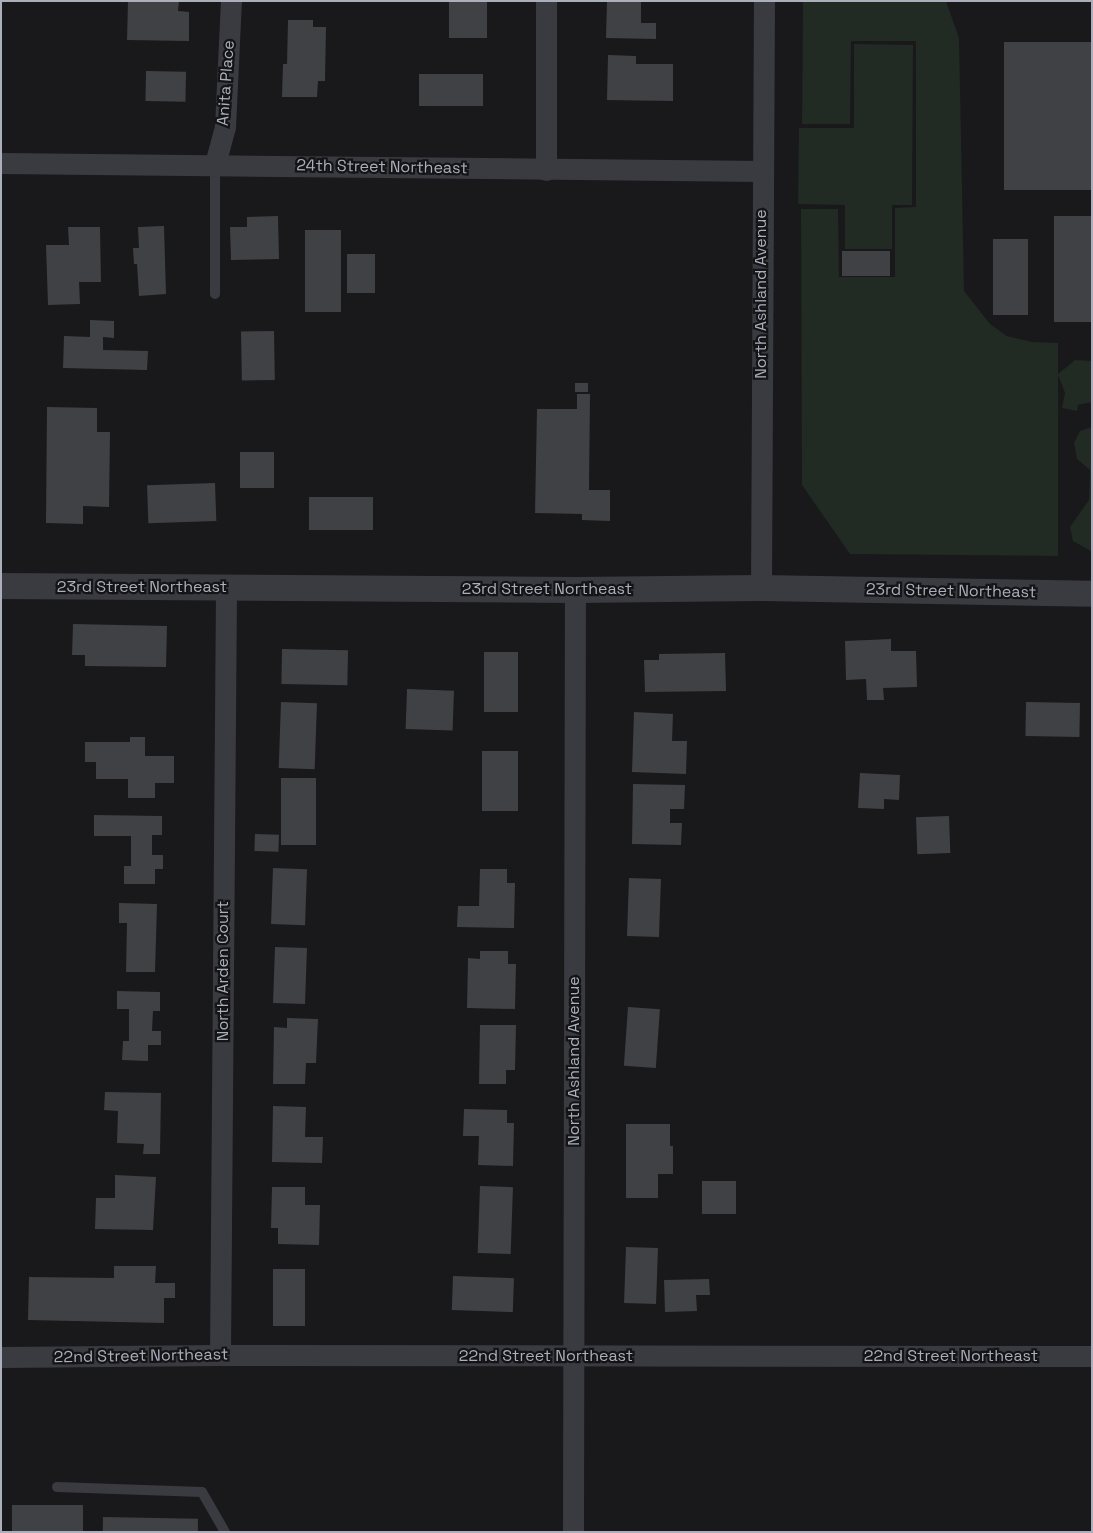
<!DOCTYPE html>
<style>
body{margin:0}
#map{position:relative;width:1093px;height:1533px;overflow:hidden;background:#19191b;font-family:"Space Grotesk",sans-serif}
div>[style]{position:absolute}
.green>*{inset:0;background:#212a23}
.building>*{inset:0;background:#404145;transform-origin:0 0}
.service>*{height:10px;margin:-5px;padding:0 5px;transform-origin:5px;border-radius:5px;background:#3a3a41}
.minor>*{height:21px;margin:-10.5px;padding:0 10.5px;transform-origin:10.5px;border-radius:10.5px;background:#3a3a41}
.tertiary>*{height:26px;margin:-13px;padding:0 13px;transform-origin:13px;border-radius:13px;background:#3a3a41}
span{translate:-50% -50%;white-space:nowrap;text-align:center;line-height:1.15;-webkit-text-stroke:4.5px #141416;paint-order:stroke}
.street-label{font-size:16px;color:#abafbb}
.frame{position:absolute;inset:0;border:2px solid #abafbb;pointer-events:none}
</style>
<div id="map">
<div class="green">
<div style="clip-path:polygon(803px 1px,946px 1px,959px 38px,964px 291px,990px 324px,1007px 336px,1032px 342px,1058px 343px,1058px 374px,1075px 360px,1092px 361px,1092px 402px,1078px 405px,1077px 411px,1062px 408px,1065px 393px,1058px 375px,1058px 556px,850px 554px,802px 485px,801px 209px,838px 209px,839px 277px,895px 277px,895px 208px,916px 207px,916px 41px,851px 41px,850px 124px,802px 124px)"></div>
<div style="clip-path:polygon(854px 44px,913px 45px,912px 205px,892px 205px,892px 249px,845px 249px,845px 205px,798px 204px,799px 128px,854px 128px)"></div>
<div style="clip-path:polygon(1092px 427px,1092px 551px,1091px 551px,1073px 541px,1070px 527px,1089px 500px,1090px 470px,1077px 459px,1074px 443px,1080px 431px)"></div>
</div>
<div class="building">
<div style="clip-path:polygon(128px 1px,179px 1px,178px 11px,189px 12px,189px 41px,127px 40px)"></div>
<div style="left:449px;top:1px;width:38px;height:37px"></div>
<div style="clip-path:polygon(607px 1px,641px 1px,641px 23px,656px 23px,656px 39px,606px 38px)"></div>
<div style="clip-path:polygon(288px 20px,313px 20px,313px 27px,326px 27px,325px 81px,318px 81px,317px 97px,282px 97px,283px 64px,287px 64px)"></div>
<div style="left:1004px;top:42px;width:88px;height:148px"></div>
<div style="clip-path:polygon(608px 55px,636px 56px,636px 64px,673px 64px,673px 101px,607px 100px)"></div>
<div style="left:146px;top:71px;width:40px;height:30px;rotate:1deg"></div>
<div style="left:419px;top:74px;width:64px;height:32px"></div>
<div style="clip-path:polygon(278px 216px,279px 259px,231px 260px,230px 227px,247px 227px,247px 217px)"></div>
<div style="left:1092px;top:216px;width:106px;height:38px;rotate:90deg"></div>
<div style="clip-path:polygon(164px 226px,166px 294px,139px 296px,137px 264px,134px 264px,133px 248px,139px 248px,138px 227px)"></div>
<div style="clip-path:polygon(68px 227px,100px 227px,101px 282px,79px 282px,80px 304px,48px 305px,46px 245px,69px 245px)"></div>
<div style="left:305px;top:230px;width:36px;height:82px"></div>
<div style="left:993px;top:239px;width:35px;height:76px"></div>
<div style="left:842px;top:251px;width:48px;height:25px"></div>
<div style="left:347px;top:254px;width:28px;height:39px"></div>
<div style="clip-path:polygon(90px 320px,114px 321px,114px 338px,103px 337px,103px 350px,148px 351px,147px 370px,63px 368px,64px 336px,90px 337px)"></div>
<div style="left:274px;top:331px;width:49px;height:33px;rotate:89deg"></div>
<div style="left:575px;top:383px;width:13px;height:9px"></div>
<div style="clip-path:polygon(577px 394px,590px 394px,589px 490px,610px 490px,610px 521px,582px 520px,582px 514px,535px 513px,537px 409px,577px 409px)"></div>
<div style="clip-path:polygon(47px 407px,97px 408px,97px 432px,110px 432px,109px 507px,83px 506px,83px 524px,46px 523px)"></div>
<div style="left:274px;top:452px;width:36px;height:34px;rotate:90deg"></div>
<div style="left:215px;top:483px;width:38px;height:68px;rotate:88deg"></div>
<div style="left:309px;top:497px;width:64px;height:33px"></div>
<div style="clip-path:polygon(73px 624px,167px 626px,166px 667px,85px 666px,85px 655px,72px 655px)"></div>
<div style="clip-path:polygon(891px 639px,891px 651px,916px 651px,917px 687px,883px 688px,884px 700px,867px 700px,866px 679px,846px 680px,845px 641px)"></div>
<div style="left:282px;top:649px;width:66px;height:35px;rotate:1deg"></div>
<div style="left:484px;top:652px;width:34px;height:60px"></div>
<div style="clip-path:polygon(725px 653px,726px 691px,645px 692px,644px 660px,659px 660px,659px 654px)"></div>
<div style="left:407px;top:689px;width:47px;height:40px;rotate:2deg"></div>
<div style="left:281px;top:702px;width:36px;height:66px;rotate:2deg"></div>
<div style="left:1026px;top:702px;width:54px;height:34px;rotate:1deg"></div>
<div style="clip-path:polygon(634px 712px,673px 714px,672px 741px,687px 741px,686px 774px,632px 772px)"></div>
<div style="clip-path:polygon(130px 737px,145px 737px,145px 756px,174px 756px,174px 783px,155px 783px,155px 798px,128px 798px,128px 779px,96px 779px,96px 762px,85px 762px,85px 742px,130px 742px)"></div>
<div style="left:482px;top:751px;width:36px;height:60px"></div>
<div style="clip-path:polygon(860px 773px,900px 775px,899px 800px,884px 799px,884px 809px,858px 808px)"></div>
<div style="left:281px;top:778px;width:35px;height:67px"></div>
<div style="clip-path:polygon(633px 784px,685px 785px,684px 809px,670px 809px,670px 823px,682px 823px,681px 845px,632px 844px)"></div>
<div style="clip-path:polygon(94px 815px,162px 816px,162px 835px,152px 835px,152px 855px,163px 855px,163px 869px,155px 869px,155px 884px,124px 884px,124px 866px,131px 866px,131px 836px,94px 836px)"></div>
<div style="left:949px;top:816px;width:37px;height:33px;rotate:88deg"></div>
<div style="left:255px;top:834px;width:24px;height:17px;rotate:2deg"></div>
<div style="left:273px;top:868px;width:34px;height:56px;rotate:2deg"></div>
<div style="clip-path:polygon(480px 869px,507px 869px,507px 883px,515px 883px,514px 928px,457px 927px,458px 906px,479px 906px)"></div>
<div style="left:629px;top:878px;width:32px;height:58px;rotate:2deg"></div>
<div style="clip-path:polygon(119px 903px,157px 904px,155px 972px,126px 972px,127px 923px,119px 923px)"></div>
<div style="left:275px;top:947px;width:32px;height:56px;rotate:2deg"></div>
<div style="clip-path:polygon(480px 951px,508px 951px,508px 964px,516px 964px,515px 1009px,467px 1008px,468px 958px,480px 959px)"></div>
<div style="clip-path:polygon(117px 991px,160px 992px,160px 1011px,153px 1011px,152px 1031px,161px 1031px,161px 1045px,148px 1045px,148px 1061px,122px 1060px,123px 1041px,129px 1041px,129px 1009px,117px 1009px)"></div>
<div style="left:628px;top:1007px;width:32px;height:59px;rotate:4deg"></div>
<div style="clip-path:polygon(287px 1018px,318px 1019px,316px 1063px,306px 1063px,305px 1084px,273px 1084px,274px 1027px,287px 1028px)"></div>
<div style="clip-path:polygon(480px 1025px,516px 1025px,515px 1070px,506px 1070px,506px 1084px,479px 1084px)"></div>
<div style="clip-path:polygon(105px 1092px,161px 1093px,160px 1154px,143px 1154px,144px 1144px,117px 1143px,118px 1111px,104px 1110px)"></div>
<div style="clip-path:polygon(273px 1106px,306px 1107px,305px 1137px,323px 1137px,322px 1163px,272px 1162px)"></div>
<div style="clip-path:polygon(464px 1109px,507px 1110px,507px 1123px,514px 1123px,513px 1166px,478px 1165px,479px 1136px,463px 1136px)"></div>
<div style="clip-path:polygon(626px 1124px,670px 1124px,670px 1146px,673px 1146px,673px 1174px,658px 1174px,658px 1198px,626px 1198px)"></div>
<div style="clip-path:polygon(115px 1175px,156px 1177px,153px 1230px,95px 1229px,96px 1198px,115px 1198px)"></div>
<div style="left:702px;top:1181px;width:34px;height:33px"></div>
<div style="left:480px;top:1186px;width:33px;height:67px;rotate:2deg"></div>
<div style="clip-path:polygon(272px 1187px,305px 1187px,305px 1205px,320px 1205px,319px 1245px,278px 1244px,278px 1228px,271px 1228px)"></div>
<div style="left:626px;top:1247px;width:32px;height:56px;rotate:2deg"></div>
<div style="clip-path:polygon(114px 1266px,156px 1266px,155px 1283px,175px 1283px,175px 1298px,164px 1298px,164px 1323px,28px 1320px,29px 1277px,114px 1278px)"></div>
<div style="left:273px;top:1269px;width:32px;height:57px"></div>
<div style="left:453px;top:1276px;width:61px;height:34px;rotate:2deg"></div>
<div style="clip-path:polygon(709px 1279px,710px 1295px,696px 1295px,697px 1311px,665px 1312px,664px 1280px)"></div>
<div style="left:12px;top:1505px;width:71px;height:27px"></div>
<div style="left:103px;top:1517px;width:95px;height:15px;rotate:1deg"></div>
</div>
<div class="service">
<div style="left:215px;top:164px;width:130px;rotate:90deg"></div>
<div style="left:57px;top:1487px;width:145px;rotate:2deg"></div>
<div style="left:202px;top:1492px;width:46px;rotate:60.1deg"></div>
</div>
<div class="minor">
<div style="left:1px;top:163px;width:761px;rotate:0.6deg"></div>
<div style="left:215px;top:164px;width:38px;rotate:-75deg"></div>
<div style="left:225px;top:127px;width:126px;rotate:-87.3deg"></div>
<div style="left:546px;top:170px;width:169px;rotate:-90deg"></div>
<div style="left:761px;top:588px;width:587px;rotate:-89.71deg"></div>
<div style="left:220px;top:1355px;width:767px;rotate:-89.55deg"></div>
<div style="left:1px;top:1357px;width:219px;rotate:-0.5deg"></div>
<div style="left:220px;top:1355px;width:872px;rotate:0.07deg"></div>
<div style="left:573px;top:1532px;width:942px;rotate:-89.88deg"></div>
</div>
<div class="tertiary">
<div style="left:1px;top:586px;width:574px;rotate:0.4deg"></div>
<div style="left:575px;top:590px;width:186px;rotate:-0.6deg"></div>
<div style="left:761px;top:588px;width:331px;rotate:1deg"></div>
</div>
<div class="street-label">
<span style="left:226px;top:83px;rotate:-86deg">Anita Place</span>
<span style="left:382px;top:167px;rotate:1deg">24th Street Northeast</span>
<span style="left:761px;top:294px;rotate:-90deg">North Ashland Avenue</span>
<span style="left:142px;top:587px">23rd Street Northeast</span>
<span style="left:547px;top:589px">23rd Street Northeast</span>
<span style="left:951px;top:591px;rotate:1deg">23rd Street Northeast</span>
<span style="left:223px;top:971px;rotate:-90deg">North Arden Court</span>
<span style="left:574px;top:1061px;rotate:-90deg">North Ashland Avenue</span>
<span style="left:141px;top:1356px;rotate:-1deg">22nd Street Northeast</span>
<span style="left:546px;top:1356px">22nd Street Northeast</span>
<span style="left:951px;top:1356px">22nd Street Northeast</span>
</div>
<div class="frame"></div>
</div>
